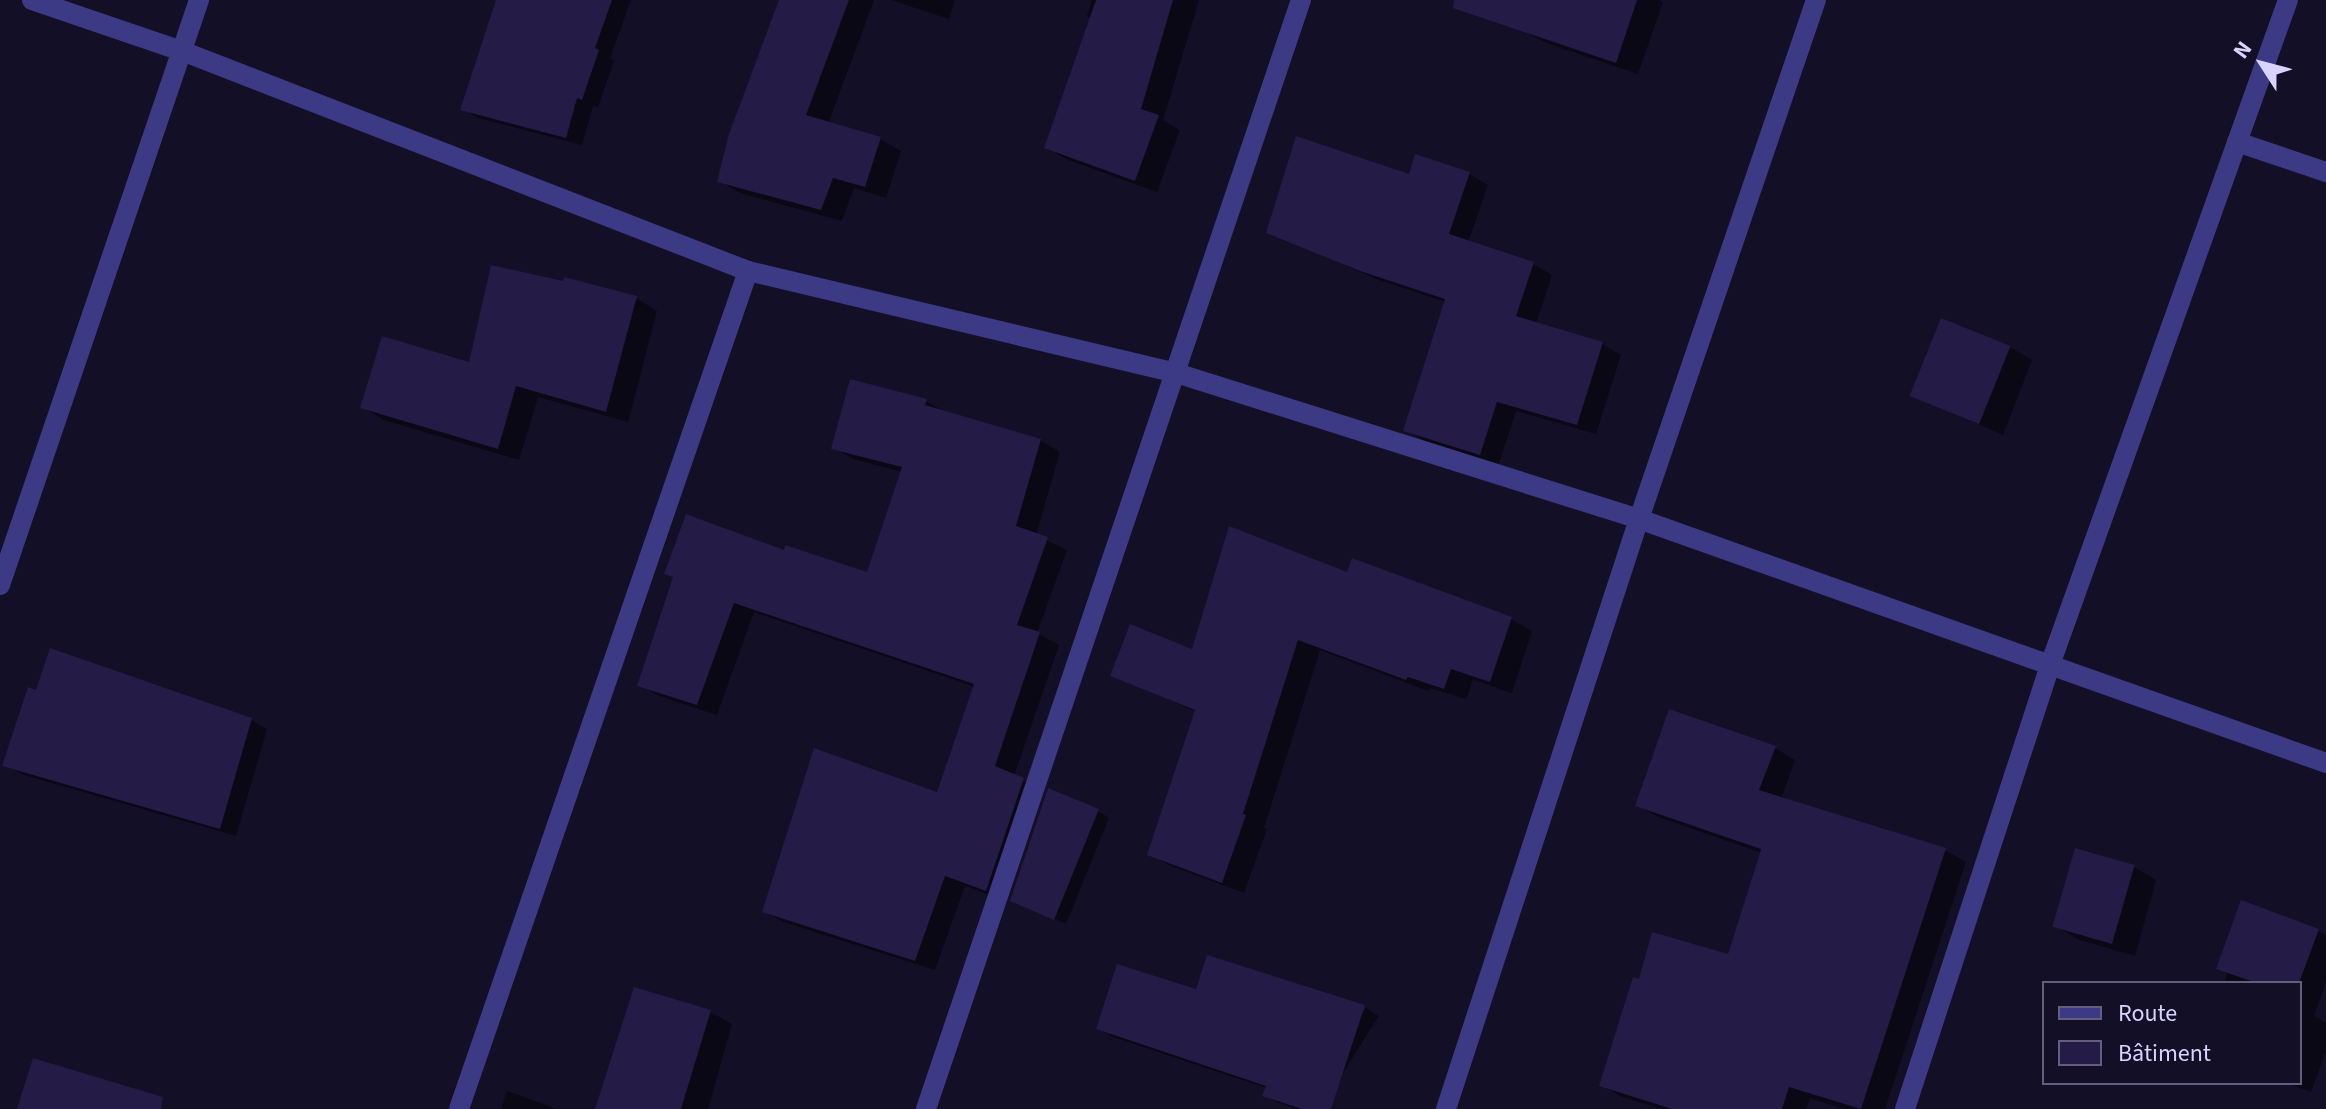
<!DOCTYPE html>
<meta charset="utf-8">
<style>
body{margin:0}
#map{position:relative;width:2326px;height:1109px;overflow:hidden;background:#130f26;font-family:"Source Sans 3",sans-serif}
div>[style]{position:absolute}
.shadow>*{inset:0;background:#0007;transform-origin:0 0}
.building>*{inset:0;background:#241b47;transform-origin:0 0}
.minor>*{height:20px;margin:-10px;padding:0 10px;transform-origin:10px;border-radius:10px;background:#3d3a85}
.tertiary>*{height:20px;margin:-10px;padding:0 10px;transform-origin:10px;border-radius:10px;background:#3d3a85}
span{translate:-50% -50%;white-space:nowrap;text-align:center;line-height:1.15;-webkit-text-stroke:7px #130f26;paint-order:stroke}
.legend{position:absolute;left:2042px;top:981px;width:260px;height:104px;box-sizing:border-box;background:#130f26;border:2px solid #625e7d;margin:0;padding:10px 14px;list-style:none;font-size:24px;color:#d9d4ff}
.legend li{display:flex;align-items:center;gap:16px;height:40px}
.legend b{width:40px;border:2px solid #625e7d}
.north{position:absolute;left:2222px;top:24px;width:80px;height:80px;-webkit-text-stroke:6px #130f26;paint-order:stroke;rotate:306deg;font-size:22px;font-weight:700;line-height:32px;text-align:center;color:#d9d4ff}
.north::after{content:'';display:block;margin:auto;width:28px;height:36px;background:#d9d4ff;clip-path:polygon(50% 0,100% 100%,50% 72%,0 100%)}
</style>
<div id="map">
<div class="shadow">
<div style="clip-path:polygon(500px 0,631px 0,610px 58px,614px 61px,598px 107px,593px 106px,582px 145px,478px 118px,463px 109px)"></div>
<div style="clip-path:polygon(782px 0,874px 0,828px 124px,880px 139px,901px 151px,886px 198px,854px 188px,842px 221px,740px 193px,720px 181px)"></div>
<div style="clip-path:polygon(891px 0,955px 0,949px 19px)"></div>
<div style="clip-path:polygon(1092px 0,1199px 0,1163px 120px,1180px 130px,1157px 192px,1068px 160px,1046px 147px,1092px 18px,1087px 16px)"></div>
<div style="clip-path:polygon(1534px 0,1659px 0,1663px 2px,1638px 74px,1546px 43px,1524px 31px)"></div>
<div style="clip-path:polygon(1469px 174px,1488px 185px,1468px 243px,1533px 264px,1552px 275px,1536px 324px,1602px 344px,1621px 355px,1596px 434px,1516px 411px,1499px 464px,1425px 441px,1406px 430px,1446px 302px,1381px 281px,1268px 232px,1410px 176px)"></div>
<div style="clip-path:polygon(636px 298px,657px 311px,628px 422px,538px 397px,519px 460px,384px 420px,362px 407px)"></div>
<div style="clip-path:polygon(2010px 347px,2032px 360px,2003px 435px,1912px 395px)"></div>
<div style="clip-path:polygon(926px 401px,947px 413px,1040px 440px,1060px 452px,1036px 535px,1067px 550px,1037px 633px,1059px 645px,1014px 776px,1043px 791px,1006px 901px,965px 886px,935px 970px,783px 922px,764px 911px,939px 794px,975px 687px,754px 612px,717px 715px,659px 696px,640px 685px,785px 552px,868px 575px,903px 472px,853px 459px,834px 448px)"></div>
<div style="clip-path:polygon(1348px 574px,1511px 619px,1532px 631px,1512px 693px,1473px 680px,1466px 699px,1430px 688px,1428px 691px,1320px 650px,1264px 828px,1267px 829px,1244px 893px,1171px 866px,1149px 854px,1197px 712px,1113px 675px,1193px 652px)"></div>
<div style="clip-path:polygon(251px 720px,267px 729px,236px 836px,21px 774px,5px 765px)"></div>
<div style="clip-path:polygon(1775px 748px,1795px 760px,1781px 799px,1945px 850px,1966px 862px,1885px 1109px,1844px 1109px,1810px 1098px,1806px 1109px,1661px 1109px,1622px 1097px,1601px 1085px,1641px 981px,1729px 956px,1762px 853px,1658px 817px,1637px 805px)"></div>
<div style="clip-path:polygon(1098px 811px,1109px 818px,1066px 924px,1024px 906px)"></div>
<div style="clip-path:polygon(2134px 867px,2156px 880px,2135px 956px,2077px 939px,2055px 926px)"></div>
<div style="clip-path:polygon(2318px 931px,2326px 935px,2326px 982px,2314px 1016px,2326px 1023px,2326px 1051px,2311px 1092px,2287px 1083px,2300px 1083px,2300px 983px,2224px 983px,2227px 973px,2219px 968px)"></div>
<div style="clip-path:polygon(1197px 991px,1329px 1109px,1297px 1109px,1279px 1103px,1265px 1095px,1267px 1088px,1113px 1037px,1098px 1028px)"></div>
<div style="left:1366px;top:1008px;width:15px;height:106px;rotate:32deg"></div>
<div style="clip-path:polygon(710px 1012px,732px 1024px,708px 1109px,597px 1109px)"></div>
<div style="clip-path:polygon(507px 1091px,557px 1109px,501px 1109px)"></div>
</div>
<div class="building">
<div style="clip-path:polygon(496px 0,612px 0,595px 48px,599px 50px,582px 100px,577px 98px,566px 138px,460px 110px)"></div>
<div style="clip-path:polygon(779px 0,849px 0,806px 115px,881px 137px,865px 187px,833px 178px,821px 210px,717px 182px,729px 134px)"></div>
<div style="clip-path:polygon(1096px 0,1173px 0,1141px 109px,1159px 115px,1135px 181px,1044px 148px)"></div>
<div style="clip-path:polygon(1454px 0,1637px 0,1616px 63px,1453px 8px)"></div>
<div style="clip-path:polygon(1296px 136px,1409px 174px,1415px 154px,1470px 172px,1449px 234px,1534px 262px,1516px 316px,1603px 342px,1577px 425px,1497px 402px,1480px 455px,1403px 431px,1445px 299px,1360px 271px,1266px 233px)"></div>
<div style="clip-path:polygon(491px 265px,563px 281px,564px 277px,637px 296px,606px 412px,516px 386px,498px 449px,360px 408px,382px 336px,469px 362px)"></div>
<div style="left:1941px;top:318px;width:75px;height:84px;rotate:22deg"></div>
<div style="clip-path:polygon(850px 379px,927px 399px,925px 405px,1041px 439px,1016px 526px,1048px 537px,1017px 625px,1040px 632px,995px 766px,1024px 778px,986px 891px,945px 876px,915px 961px,762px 912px,814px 748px,937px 792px,974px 684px,734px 603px,697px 705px,637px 686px,673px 577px,664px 574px,686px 514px,784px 550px,785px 545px,867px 572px,902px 467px,831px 449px)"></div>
<div style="clip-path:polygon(1229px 526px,1347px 572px,1352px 558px,1512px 617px,1490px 682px,1451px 669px,1444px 689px,1408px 677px,1406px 680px,1298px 640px,1243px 814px,1246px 815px,1222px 883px,1147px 855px,1195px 710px,1110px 676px,1130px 624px,1192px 649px)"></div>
<div style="clip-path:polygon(50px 648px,252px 718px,220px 829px,2px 766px,28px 687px,36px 690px)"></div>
<div style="clip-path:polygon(1669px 709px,1776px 746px,1759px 790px,1946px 848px,1861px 1109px,1789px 1087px,1782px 1109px,1672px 1109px,1599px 1086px,1633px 977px,1639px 979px,1652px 932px,1728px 954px,1760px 853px,1761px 849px,1635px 806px)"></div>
<div style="clip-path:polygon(1048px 788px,1099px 809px,1054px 920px,1010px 901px)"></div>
<div style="left:2075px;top:848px;width:62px;height:82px;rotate:16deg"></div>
<div style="clip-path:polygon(2241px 900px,2319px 929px,2299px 983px,2257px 983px,2216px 969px)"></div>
<div style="clip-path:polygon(1207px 955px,1365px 1005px,1331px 1109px,1302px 1109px,1262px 1096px,1266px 1086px,1096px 1029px,1117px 964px,1196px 989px)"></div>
<div style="clip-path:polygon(634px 987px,711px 1010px,681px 1109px,595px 1109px)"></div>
<div style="clip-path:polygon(33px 1058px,163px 1097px,161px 1109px,17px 1109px)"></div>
</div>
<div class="minor">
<div style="left:32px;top:0;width:158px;rotate:18.8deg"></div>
<div style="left:182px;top:51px;width:607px;rotate:21.24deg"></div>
<div style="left:748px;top:271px;width:886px;rotate:109.03deg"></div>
<div style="left:2237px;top:142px;width:94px;rotate:18.6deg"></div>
<div style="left:748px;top:271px;width:437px;rotate:13.4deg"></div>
<div style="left:1173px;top:372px;width:489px;rotate:17.5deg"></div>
<div style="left:1639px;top:519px;width:729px;rotate:19.55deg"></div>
<div style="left:926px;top:1109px;width:1171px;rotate:-71.32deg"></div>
<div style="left:1446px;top:1109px;width:621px;rotate:-71.89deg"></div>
<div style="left:1639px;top:519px;width:548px;rotate:-71.17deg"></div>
<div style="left:1905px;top:1109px;width:467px;rotate:-71.9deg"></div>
<div style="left:2050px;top:665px;width:706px;rotate:-70.31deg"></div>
</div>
<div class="tertiary">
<div style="left:0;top:585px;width:618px;rotate:-71.21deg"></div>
</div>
<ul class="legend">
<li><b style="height:10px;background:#3d3a85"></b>Route</li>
<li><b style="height:22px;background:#241b47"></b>Bâtiment</li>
</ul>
<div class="north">N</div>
</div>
